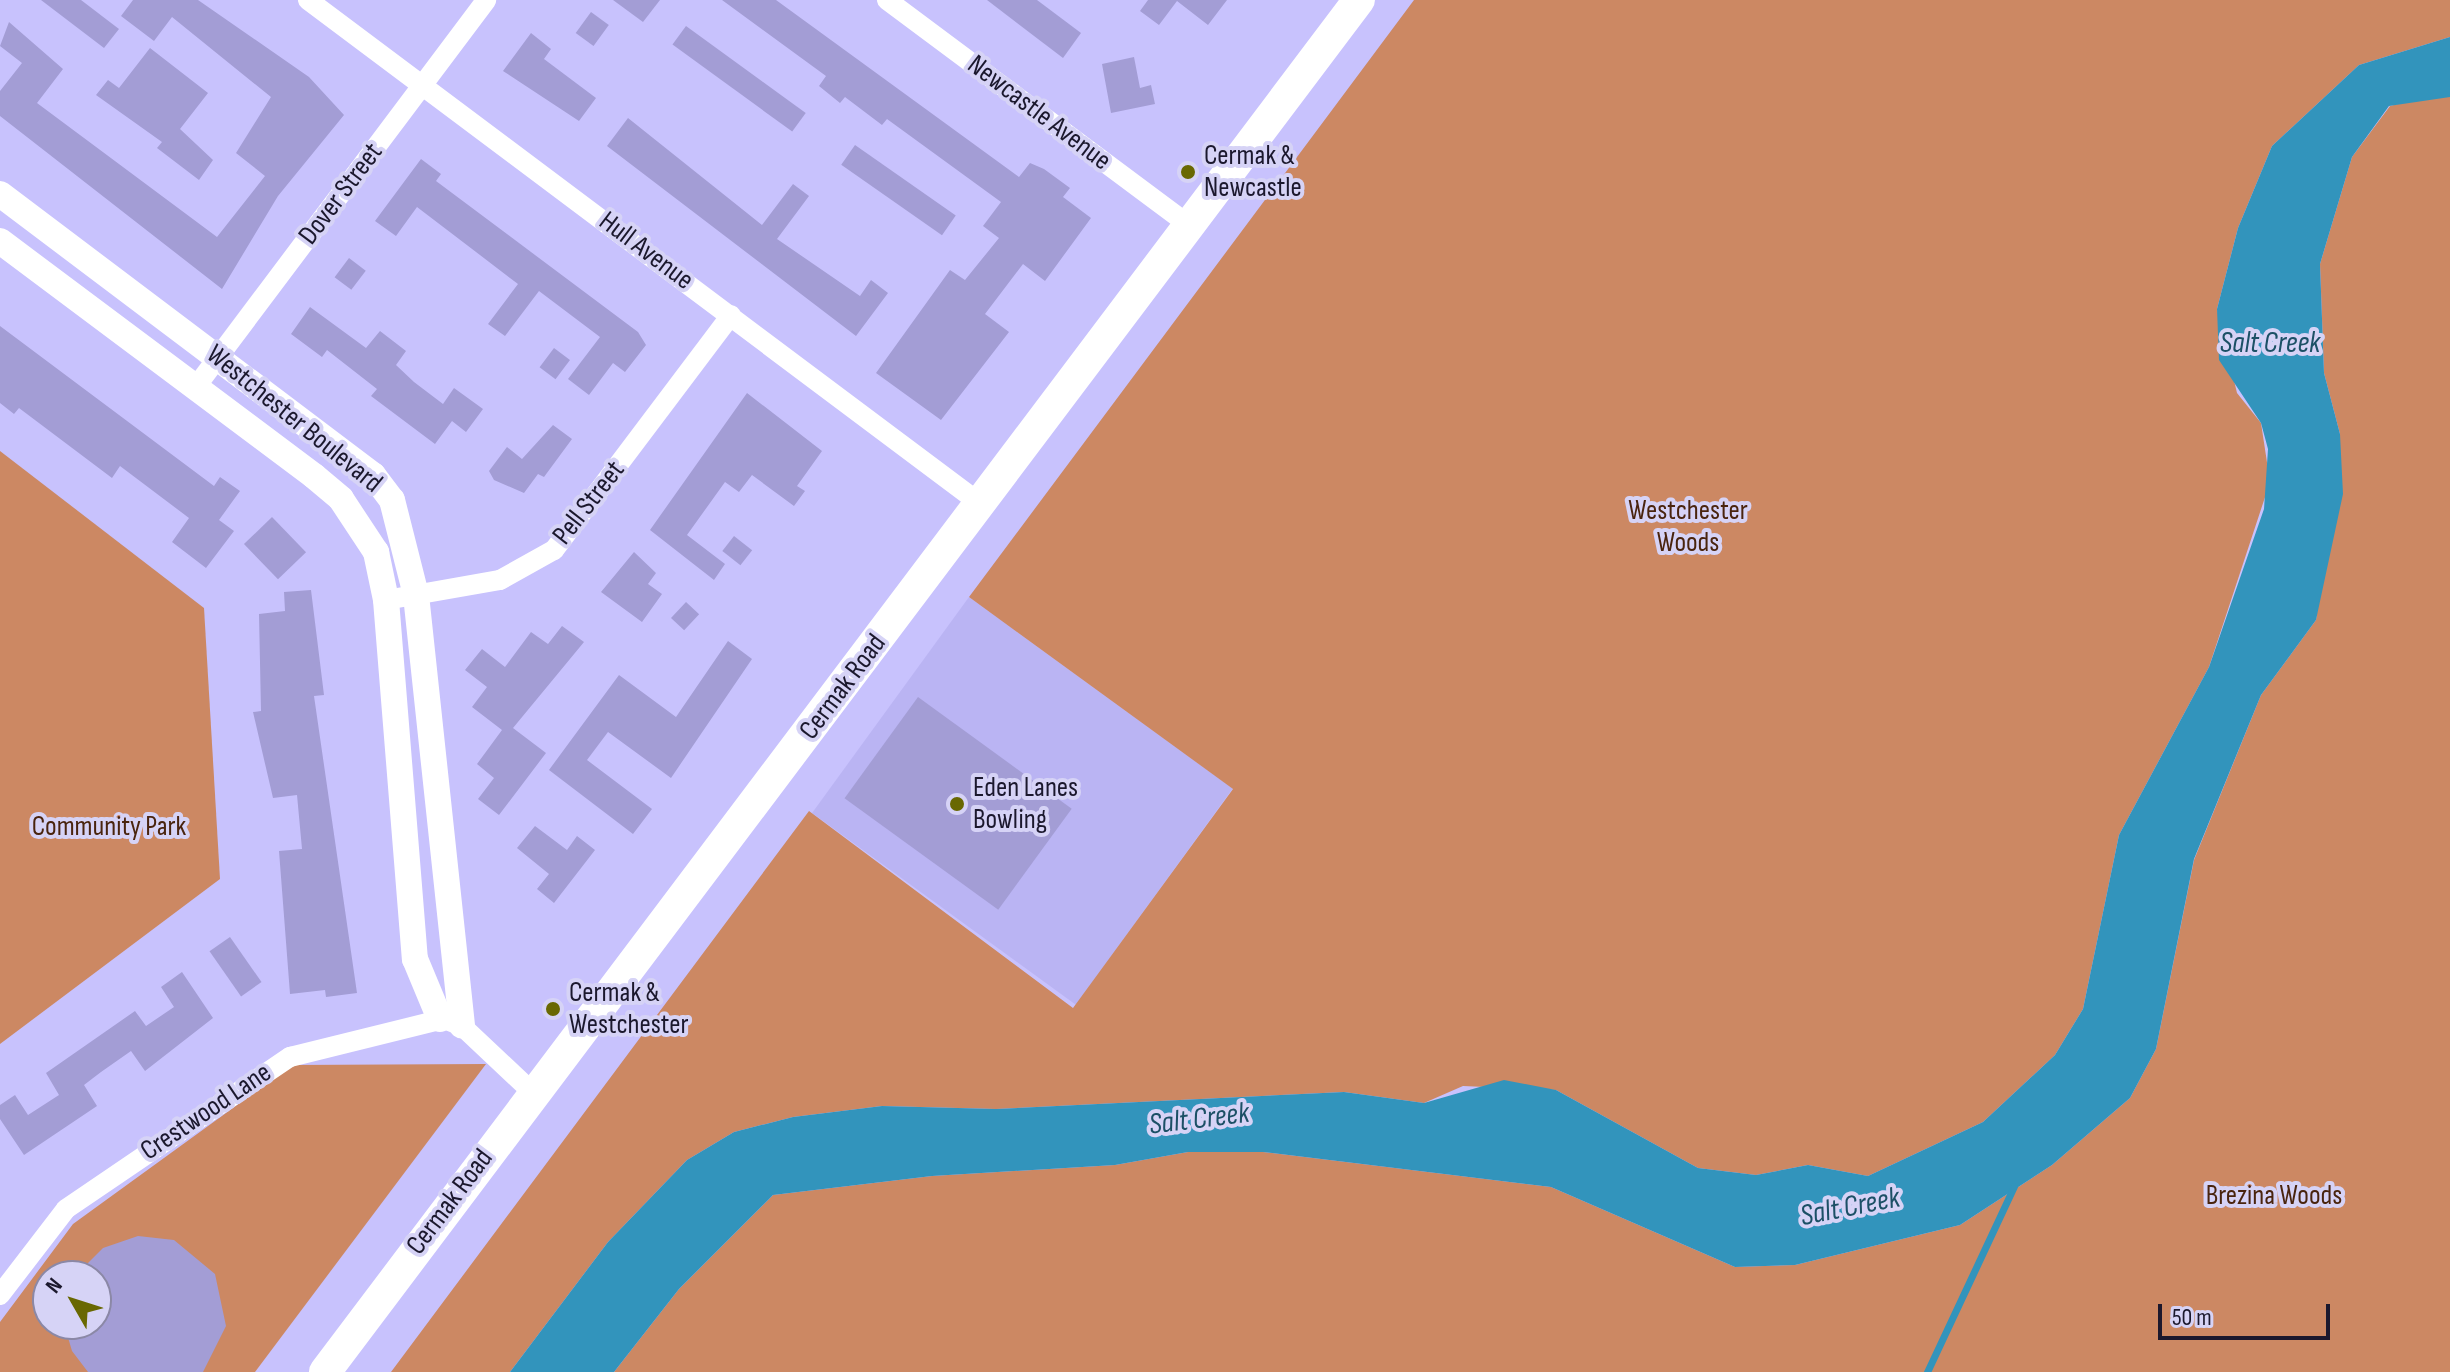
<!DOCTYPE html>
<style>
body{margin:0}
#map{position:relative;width:2450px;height:1372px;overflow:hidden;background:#c8c2fd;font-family:"Sofia Sans Condensed",sans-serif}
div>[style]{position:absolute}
.built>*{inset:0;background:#bab4f3;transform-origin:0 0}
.green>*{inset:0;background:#cc8863}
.water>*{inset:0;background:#3294bc}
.stream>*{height:7px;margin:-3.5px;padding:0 3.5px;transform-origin:3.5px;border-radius:3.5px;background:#3294bc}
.building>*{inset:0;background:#a39dd5;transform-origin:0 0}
.minor>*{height:20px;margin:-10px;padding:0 10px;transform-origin:10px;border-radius:10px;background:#fff}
.tertiary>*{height:26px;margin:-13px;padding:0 13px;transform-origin:13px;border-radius:13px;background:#fff}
.primary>*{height:32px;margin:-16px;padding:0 16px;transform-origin:16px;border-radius:16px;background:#fff}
.dots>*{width:22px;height:22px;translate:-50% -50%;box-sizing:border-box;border:4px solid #d6d3f6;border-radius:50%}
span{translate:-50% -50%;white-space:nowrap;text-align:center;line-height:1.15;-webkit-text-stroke:8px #d6d3f6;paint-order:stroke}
.street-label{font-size:28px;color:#1b182d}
.poi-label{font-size:28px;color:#1b182d}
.left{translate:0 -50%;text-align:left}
.park-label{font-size:28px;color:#49240e}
.water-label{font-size:30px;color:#1c5066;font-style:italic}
.north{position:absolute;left:32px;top:1260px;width:80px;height:80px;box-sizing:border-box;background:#d6d3f6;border:2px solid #8b88a6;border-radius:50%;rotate:309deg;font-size:22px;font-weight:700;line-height:32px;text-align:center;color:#1b182d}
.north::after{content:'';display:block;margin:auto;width:28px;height:36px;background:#696802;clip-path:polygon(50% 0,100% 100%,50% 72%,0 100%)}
.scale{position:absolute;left:2158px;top:1304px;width:172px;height:36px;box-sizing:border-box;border:4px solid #1b182d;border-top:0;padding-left:10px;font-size:24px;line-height:28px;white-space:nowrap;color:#1b182d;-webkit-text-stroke:6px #d6d3f6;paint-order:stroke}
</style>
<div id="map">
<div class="built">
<div style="left:969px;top:597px;width:326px;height:267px;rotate:36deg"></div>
</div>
<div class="green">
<div style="clip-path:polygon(1414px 0,2450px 0,2450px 37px,2359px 65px,2272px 146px,2238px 228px,2217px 309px,2237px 393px,2261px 423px,2270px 482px,2209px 667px,2119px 835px,2083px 1009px,2055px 1055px,1983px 1122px,1868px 1176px,1808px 1165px,1756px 1175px,1698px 1168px,1556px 1090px,1463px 1086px,1424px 1103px,1344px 1092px,996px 1109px,882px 1106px,793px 1117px,734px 1132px,687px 1160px,608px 1242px,510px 1372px,391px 1372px,809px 811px,1073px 1008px,1233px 789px,969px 597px)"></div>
<div style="clip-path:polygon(2429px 96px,2450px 97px,2450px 1372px,614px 1372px,679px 1289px,773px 1195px,932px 1176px,1115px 1165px,1188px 1152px,1263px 1152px,1551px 1187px,1735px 1267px,1795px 1265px,1960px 1225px,2052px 1165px,2130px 1098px,2156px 1049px,2194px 860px,2261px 695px,2316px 620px,2340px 434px,2324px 373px,2320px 264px,2352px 157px,2390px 106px)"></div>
<div style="clip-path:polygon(0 451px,204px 608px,220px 879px,0 1044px)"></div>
<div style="clip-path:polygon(evenodd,486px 1064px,255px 1372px,0 1372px,0 1322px,73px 1224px,292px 1065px,486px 1064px,48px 1276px,96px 1276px,96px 1324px,48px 1324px,48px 1276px)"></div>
</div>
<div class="water">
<div style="clip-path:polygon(2450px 37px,2450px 97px,2389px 106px,2352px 157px,2320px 264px,2324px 373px,2340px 434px,2343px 494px,2316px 620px,2261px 695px,2194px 859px,2156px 1049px,2130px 1098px,2052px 1165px,1960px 1225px,1795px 1265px,1735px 1267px,1551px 1187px,1263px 1152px,1188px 1152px,1115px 1165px,932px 1176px,773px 1195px,679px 1289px,614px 1372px,510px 1372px,608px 1242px,687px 1160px,734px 1132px,793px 1117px,882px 1106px,996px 1109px,1344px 1092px,1424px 1103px,1504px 1080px,1556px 1090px,1698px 1168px,1756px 1175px,1808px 1165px,1868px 1176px,1983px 1122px,2055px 1055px,2083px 1009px,2119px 835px,2209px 667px,2264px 509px,2268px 449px,2261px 423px,2219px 360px,2217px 309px,2238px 228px,2272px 146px,2359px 65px)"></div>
</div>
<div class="stream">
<div style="left:1927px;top:1372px;width:205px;rotate:-64.9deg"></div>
</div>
<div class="building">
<div style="clip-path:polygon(41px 0,81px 0,119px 29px,104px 48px)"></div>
<div style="clip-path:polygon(133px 0,198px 0,309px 77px,344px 115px,278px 196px,222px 289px,0 116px,0 91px,22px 63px,0 46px,9px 22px,63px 69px,37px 103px,217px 237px,265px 176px,236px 153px,271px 97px,172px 17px,154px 41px,121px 16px)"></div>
<div style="clip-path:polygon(613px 0,660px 0,643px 22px)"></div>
<div style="clip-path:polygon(722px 0,776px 0,1019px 177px,1030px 163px,1044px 169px,1070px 188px,1063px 197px,1091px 218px,1045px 281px,1023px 264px,985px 314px,1009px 332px,941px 420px,876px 373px,950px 270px,965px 280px,999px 238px,983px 226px,1001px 202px,887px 119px,882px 125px,845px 97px,840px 103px,819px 86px,826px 76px)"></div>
<div style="clip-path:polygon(987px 0,1037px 0,1081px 33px,1063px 58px)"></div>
<div style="clip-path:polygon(1148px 0,1227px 0,1208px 25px,1177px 1px,1159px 25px,1140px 11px)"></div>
<div style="left:591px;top:12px;width:22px;height:26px;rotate:36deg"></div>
<div style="left:686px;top:26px;width:148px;height:23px;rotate:36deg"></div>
<div style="clip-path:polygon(531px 33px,551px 49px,544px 59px,596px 98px,579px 121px,503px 71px)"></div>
<div style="clip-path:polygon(150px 48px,208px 93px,180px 129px,213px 160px,199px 180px,157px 148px,162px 142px,96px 95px,108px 80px,119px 88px)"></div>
<div style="clip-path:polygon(1134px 57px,1140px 88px,1151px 85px,1155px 104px,1111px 113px,1102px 64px)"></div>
<div style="clip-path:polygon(628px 118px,762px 225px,793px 184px,809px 196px,777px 239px,860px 296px,871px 280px,888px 293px,856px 336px,607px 146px)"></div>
<div style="left:855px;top:145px;width:123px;height:24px;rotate:35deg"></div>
<div style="clip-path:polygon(421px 159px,441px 174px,436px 181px,638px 332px,646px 345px,625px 372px,613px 363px,589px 395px,568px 379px,600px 337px,539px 291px,505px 336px,488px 324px,518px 284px,417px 207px,396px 236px,375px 221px)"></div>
<div style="left:349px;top:258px;width:21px;height:24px;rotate:37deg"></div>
<div style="clip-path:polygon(310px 307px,366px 348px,380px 331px,406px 351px,396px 365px,414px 382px,443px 404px,454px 388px,483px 409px,466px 432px,452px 421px,435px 444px,371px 396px,377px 389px,327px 350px,322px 357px,291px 334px)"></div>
<div style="clip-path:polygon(0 326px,214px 486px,220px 477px,240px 491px,219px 520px,234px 531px,206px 568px,172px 542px,189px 518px,120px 466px,112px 478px,19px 408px,14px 414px,0 403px)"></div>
<div style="left:554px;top:348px;width:20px;height:24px;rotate:37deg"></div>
<div style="clip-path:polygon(747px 393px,822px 451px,797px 486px,805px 491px,794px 506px,752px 475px,739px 492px,725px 482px,687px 535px,725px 564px,714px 580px,650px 530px)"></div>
<div style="clip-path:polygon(553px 425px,572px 439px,544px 477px,538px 474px,524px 493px,494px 480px,489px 471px,507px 447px,522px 459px)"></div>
<div style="left:272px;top:517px;width:49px;height:39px;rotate:46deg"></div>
<div style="left:734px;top:536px;width:23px;height:19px;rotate:38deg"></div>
<div style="clip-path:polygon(634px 552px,656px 573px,648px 584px,662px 594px,642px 622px,601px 592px)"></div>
<div style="clip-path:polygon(311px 590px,324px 695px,314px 696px,357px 993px,326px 997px,325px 990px,290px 994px,279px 851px,302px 849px,297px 795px,273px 798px,253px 712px,261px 711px,259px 614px,285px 611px,284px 592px)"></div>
<div style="left:686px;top:602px;width:18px;height:22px;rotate:43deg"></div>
<div style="clip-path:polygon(562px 626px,584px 642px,513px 728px,546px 753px,499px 815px,478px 799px,494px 778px,477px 764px,502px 730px,472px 707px,487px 687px,465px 670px,482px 649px,505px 667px,531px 632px,548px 644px)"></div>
<div style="clip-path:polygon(728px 641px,752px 659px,671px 778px,608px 732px,587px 760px,652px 809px,633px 834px,549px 770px,619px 675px,676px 717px)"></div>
<div style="left:918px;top:697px;width:190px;height:125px;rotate:36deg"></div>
<div style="clip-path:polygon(535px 826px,567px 850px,577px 836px,595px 850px,554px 903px,537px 889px,549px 874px,517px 848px)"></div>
<div style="left:230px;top:937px;width:55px;height:25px;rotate:55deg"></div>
<div style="clip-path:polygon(182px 972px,213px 1018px,145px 1071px,131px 1051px,101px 1072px,84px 1085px,97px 1106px,24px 1155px,0 1119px,0 1105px,15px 1095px,28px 1115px,59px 1095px,46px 1073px,135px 1011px,146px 1026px,174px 1007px,161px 987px)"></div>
<div style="clip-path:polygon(138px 1236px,174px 1240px,215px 1274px,226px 1326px,203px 1372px,88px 1372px,72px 1351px,64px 1324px,96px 1324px,96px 1276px,75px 1276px,103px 1248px)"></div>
</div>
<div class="minor">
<div style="left:308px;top:0;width:842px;rotate:36.84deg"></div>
<div style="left:887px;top:0;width:379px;rotate:36.7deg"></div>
<div style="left:195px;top:388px;width:485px;rotate:-53.1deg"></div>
<div style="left:386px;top:600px;width:116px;rotate:-10deg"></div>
<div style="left:500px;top:580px;width:62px;rotate:-29.1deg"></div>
<div style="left:554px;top:550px;width:294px;rotate:-53deg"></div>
<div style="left:0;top:1295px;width:108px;rotate:-52.5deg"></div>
<div style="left:66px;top:1209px;width:271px;rotate:-34.2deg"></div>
<div style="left:290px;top:1057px;width:159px;rotate:-13.9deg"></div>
<div style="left:444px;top:1019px;width:19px;rotate:21deg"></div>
<div style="left:462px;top:1026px;width:96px;rotate:43.3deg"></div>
</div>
<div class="tertiary">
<div style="left:0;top:194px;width:467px;rotate:37deg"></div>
<div style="left:373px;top:475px;width:31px;rotate:53deg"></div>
<div style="left:392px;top:500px;width:98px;rotate:75.8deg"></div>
<div style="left:416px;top:595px;width:433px;rotate:83.9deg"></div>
<div style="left:0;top:241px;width:392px;rotate:36.8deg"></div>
<div style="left:314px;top:476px;width:35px;rotate:40deg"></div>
<div style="left:341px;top:499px;width:64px;rotate:56.6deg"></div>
<div style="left:376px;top:552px;width:49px;rotate:78.2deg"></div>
<div style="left:386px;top:600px;width:360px;rotate:85.4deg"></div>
<div style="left:415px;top:959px;width:65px;rotate:67.4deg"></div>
</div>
<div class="primary">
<div style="left:325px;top:1372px;width:1718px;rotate:-53deg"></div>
</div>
<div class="dots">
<div style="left:1188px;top:172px;background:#696802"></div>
<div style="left:957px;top:804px;background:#696802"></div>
<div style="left:553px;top:1009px;background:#696802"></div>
</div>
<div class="street-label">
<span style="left:1039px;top:113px;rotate:37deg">Newcastle Avenue</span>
<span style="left:341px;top:194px;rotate:-53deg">Dover Street</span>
<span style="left:646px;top:251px;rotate:37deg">Hull Avenue</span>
<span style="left:294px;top:419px;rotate:39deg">Westchester Boulevard</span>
<span style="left:589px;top:503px;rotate:-52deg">Pell Street</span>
<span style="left:843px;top:687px;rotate:-53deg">Cermak Road</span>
<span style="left:206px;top:1112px;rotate:-34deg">Crestwood Lane</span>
<span style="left:450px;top:1202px;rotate:-53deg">Cermak Road</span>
</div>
<div class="poi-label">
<span class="left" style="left:1204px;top:172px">Cermak &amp;<br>Newcastle</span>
<span class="left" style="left:973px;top:804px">Eden Lanes<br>Bowling</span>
<span class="left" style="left:569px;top:1009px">Cermak &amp;<br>Westchester</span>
</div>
<div class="park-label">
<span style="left:1688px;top:527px">Westchester<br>Woods</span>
<span style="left:109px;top:827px">Community Park</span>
<span style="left:2274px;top:1196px">Brezina Woods</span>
</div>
<div class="water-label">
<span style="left:2270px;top:343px">Salt Creek</span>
<span style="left:1199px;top:1119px;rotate:-7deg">Salt Creek</span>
<span style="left:1850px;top:1207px;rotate:-11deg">Salt Creek</span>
</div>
<div class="north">N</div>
<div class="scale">50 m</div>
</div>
